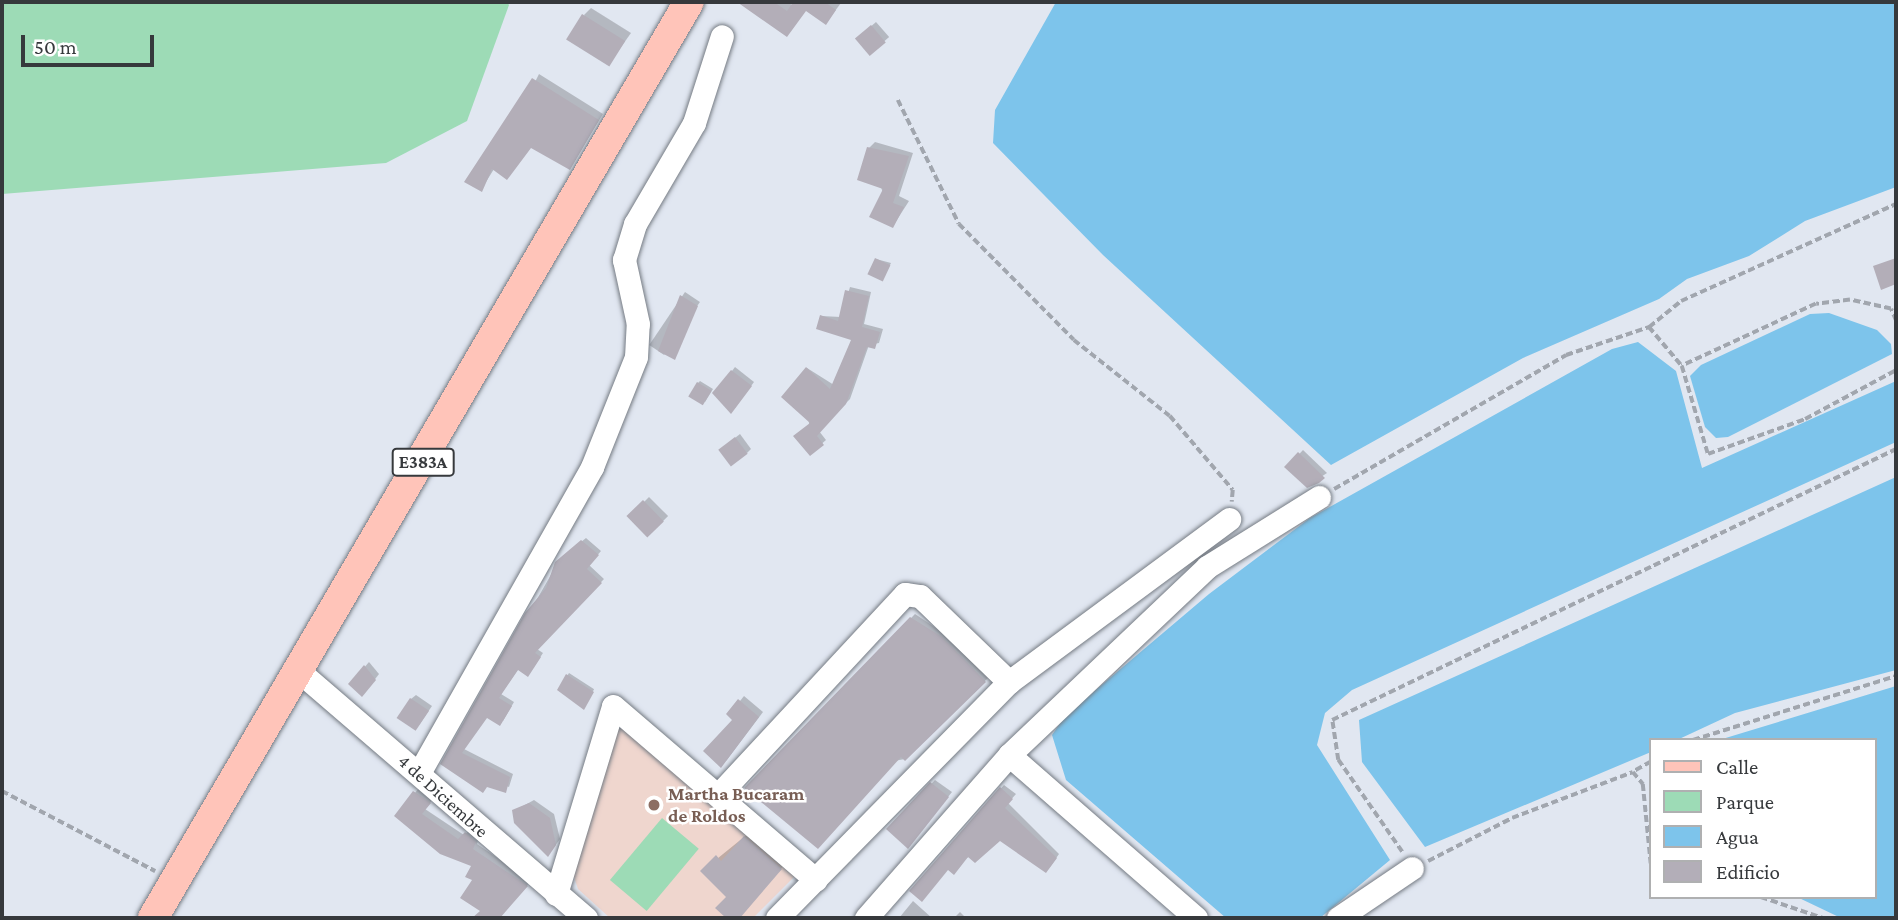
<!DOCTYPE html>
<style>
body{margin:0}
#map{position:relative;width:1898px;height:920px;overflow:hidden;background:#e1e7f1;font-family:"Crimson Pro",serif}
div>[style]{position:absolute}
.education>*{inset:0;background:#efd6ce}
.green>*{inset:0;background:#9ddbb6;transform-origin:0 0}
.water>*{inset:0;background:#7dc4eb}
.shadow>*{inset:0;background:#0003;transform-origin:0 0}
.building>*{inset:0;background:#b3aeb8;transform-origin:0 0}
.path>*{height:3.5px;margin-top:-1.75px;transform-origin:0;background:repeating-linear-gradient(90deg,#a1a6ae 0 7px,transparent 0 10.5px)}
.roads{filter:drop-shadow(0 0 2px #757b83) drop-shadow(0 0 2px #757b83)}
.minor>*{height:23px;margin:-11.5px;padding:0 11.5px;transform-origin:11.5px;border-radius:11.5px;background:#fff}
.major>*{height:30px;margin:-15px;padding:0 15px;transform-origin:15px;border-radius:15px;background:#ffc4b9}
.dots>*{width:19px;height:19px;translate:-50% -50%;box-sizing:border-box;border:4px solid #fff;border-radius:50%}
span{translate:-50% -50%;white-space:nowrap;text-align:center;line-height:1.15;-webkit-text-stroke:5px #fff;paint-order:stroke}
.shield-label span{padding:2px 5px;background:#fff;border:2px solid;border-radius:5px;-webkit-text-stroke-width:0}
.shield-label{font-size:18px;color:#36393c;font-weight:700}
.education-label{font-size:19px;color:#785e54;font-weight:700}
.left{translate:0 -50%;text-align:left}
.street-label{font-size:19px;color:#36393c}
.frame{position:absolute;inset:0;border:4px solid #36393c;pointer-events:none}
.legend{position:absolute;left:1649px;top:738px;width:228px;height:161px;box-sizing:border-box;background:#fff;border:2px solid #afb0b1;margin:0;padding:9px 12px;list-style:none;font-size:21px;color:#36393c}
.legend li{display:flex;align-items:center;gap:14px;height:35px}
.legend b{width:35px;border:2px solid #afb0b1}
.scale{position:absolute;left:21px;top:35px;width:133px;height:32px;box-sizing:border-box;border:4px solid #36393c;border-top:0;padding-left:9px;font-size:21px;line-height:24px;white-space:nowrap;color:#36393c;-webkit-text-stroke:5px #fff;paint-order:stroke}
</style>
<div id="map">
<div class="education">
<div style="clip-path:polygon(615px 729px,628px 729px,797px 874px,753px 918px,610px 918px,578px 889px,573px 874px)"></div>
</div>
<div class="green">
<div style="clip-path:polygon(2px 2px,507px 2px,509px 5px,467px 121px,386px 163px,2px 194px)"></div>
<div style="left:662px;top:818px;width:48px;height:81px;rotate:40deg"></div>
</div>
<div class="water">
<div style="clip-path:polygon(1056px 2px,1896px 2px,1896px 187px,1805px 221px,1749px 256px,1687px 279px,1659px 299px,1523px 358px,1331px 465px,1103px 255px,993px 143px,995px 110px)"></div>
<div style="clip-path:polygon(1829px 313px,1877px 330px,1891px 344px,1892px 354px,1728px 437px,1716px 438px,1705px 427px,1690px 376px,1701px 365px,1810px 314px)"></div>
<div style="clip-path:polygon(1638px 342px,1676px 371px,1702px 468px,1896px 381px,1896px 442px,1352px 690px,1325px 713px,1317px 745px,1390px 860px,1320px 918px,1226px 918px,1066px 780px,1052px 735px,1065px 716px,1209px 594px,1310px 518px,1612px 349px)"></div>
<div style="clip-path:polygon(1896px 477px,1896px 670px,1735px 713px,1677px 740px,1651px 740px,1651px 752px,1425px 847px,1362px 762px,1359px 720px)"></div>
<div style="clip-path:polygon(1896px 686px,1896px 918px,1841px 918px,1797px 897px,1875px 897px,1875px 740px,1719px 740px)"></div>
</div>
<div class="shadow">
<div style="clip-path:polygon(788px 2px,793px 6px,841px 3px,826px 23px,806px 9px,792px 29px,743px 4px)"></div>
<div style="clip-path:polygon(591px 8px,631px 33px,609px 64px,584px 15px)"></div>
<div style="left:876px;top:22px;width:20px;height:25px;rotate:49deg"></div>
<div style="clip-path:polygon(539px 74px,603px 114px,570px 168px,532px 146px,494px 169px,481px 190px)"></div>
<div style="clip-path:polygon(875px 142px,913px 153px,899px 196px,909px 201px,893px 226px,869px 148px)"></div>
<div style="clip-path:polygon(876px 259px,891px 263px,883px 279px)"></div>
<div style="clip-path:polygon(850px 287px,871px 292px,864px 324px,883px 329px,879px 343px,869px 345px,850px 399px,819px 431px,826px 440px,810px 454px,807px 368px,834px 385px,853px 338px,821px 316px,841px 317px)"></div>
<div style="left:685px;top:292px;width:18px;height:64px;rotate:34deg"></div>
<div style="clip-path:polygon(735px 367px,754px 382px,735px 408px,732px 371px)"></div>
<div style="clip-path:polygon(700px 381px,713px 389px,705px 402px,698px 383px)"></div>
<div style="clip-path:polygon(740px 434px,751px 449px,747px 453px,726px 445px)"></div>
<div style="clip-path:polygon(1303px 450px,1327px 473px,1307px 486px,1287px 467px)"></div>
<div style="left:649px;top:497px;width:27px;height:27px;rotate:45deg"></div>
<div style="clip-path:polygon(586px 538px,601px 551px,589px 565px,604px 579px,537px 649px,543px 653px,531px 671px,519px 668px,501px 694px,514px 702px,503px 721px,487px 716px,464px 749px,513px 774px,509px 787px,443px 763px,560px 559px)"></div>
<div style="clip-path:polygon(915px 614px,945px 634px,988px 678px,905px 759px,746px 788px)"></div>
<div style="clip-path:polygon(369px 662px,379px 674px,366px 691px,350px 684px)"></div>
<div style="left:569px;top:673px;width:30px;height:20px;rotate:33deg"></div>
<div style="clip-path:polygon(416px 695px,432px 706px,419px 725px,411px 699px)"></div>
<div style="clip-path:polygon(744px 696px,763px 712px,726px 761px,740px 701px)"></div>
<div style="clip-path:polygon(935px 780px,952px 792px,911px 843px,889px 829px)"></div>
<div style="clip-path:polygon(1004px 785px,1016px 794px,1008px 803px,1059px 854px,1050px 867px,1000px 839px,911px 890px)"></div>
<div style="clip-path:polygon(419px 788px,434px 798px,425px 809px,464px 835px,471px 829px,479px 837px,477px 844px,531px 881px,499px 918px,476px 918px,482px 910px,473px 865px,397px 815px)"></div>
<div style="clip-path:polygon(534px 800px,554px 814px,560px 839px,552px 850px,514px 811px)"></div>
<div style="clip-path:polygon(749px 833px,785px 864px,738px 918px,728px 918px,718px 908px,728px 897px,702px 871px)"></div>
<div style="clip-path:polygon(913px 901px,932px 918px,899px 918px)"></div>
<div style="clip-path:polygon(960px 912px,966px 918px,954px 918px)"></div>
</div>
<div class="building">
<div style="clip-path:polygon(737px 2px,774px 2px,787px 11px,793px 2px,825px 2px,836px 10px,826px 25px,806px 11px,787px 37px)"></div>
<div style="left:582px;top:14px;width:51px;height:30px;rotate:32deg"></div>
<div style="left:871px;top:25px;width:23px;height:21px;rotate:50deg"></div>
<div style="clip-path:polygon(532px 78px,599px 120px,570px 170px,531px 148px,507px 180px,492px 169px,482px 192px,464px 182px)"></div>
<div style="clip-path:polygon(867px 147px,909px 156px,893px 203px,904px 207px,893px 228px,869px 217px,883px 189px,857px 180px)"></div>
<div style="left:875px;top:258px;width:17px;height:18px;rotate:25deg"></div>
<div style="clip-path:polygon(1896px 258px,1896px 284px,1881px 290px,1873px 266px)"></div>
<div style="clip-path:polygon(845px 290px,869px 296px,862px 327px,880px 332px,875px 349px,867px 347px,846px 404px,817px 436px,824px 445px,810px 456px,793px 436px,810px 423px,781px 397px,806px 367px,830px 389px,851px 340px,816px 329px,820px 315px,838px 321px)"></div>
<div style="clip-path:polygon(680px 295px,698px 306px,675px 360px,658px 351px)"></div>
<div style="clip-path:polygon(731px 370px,752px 386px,731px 414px,712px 393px)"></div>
<div style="left:697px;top:382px;width:17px;height:17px;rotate:31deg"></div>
<div style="left:735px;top:437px;width:21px;height:21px;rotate:53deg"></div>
<div style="clip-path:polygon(1298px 452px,1325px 478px,1319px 483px,1307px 488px,1284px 467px)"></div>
<div style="left:643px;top:500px;width:30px;height:23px;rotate:46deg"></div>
<div style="clip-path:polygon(581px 540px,599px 555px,587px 569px,602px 583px,535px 653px,541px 657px,528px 677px,518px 670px,499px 698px,512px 706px,500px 726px,487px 718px,462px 753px,510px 777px,506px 793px,487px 787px,483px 793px,440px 764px,525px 613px,546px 588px,555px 562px)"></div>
<div style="clip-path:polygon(910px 617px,942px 637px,986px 682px,905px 761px,901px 757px,818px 849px,744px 788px)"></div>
<div style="clip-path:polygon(364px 665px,376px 680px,362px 697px,348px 684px)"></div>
<div style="clip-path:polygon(566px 674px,594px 692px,584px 710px,557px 690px)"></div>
<div style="left:410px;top:698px;width:23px;height:24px;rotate:34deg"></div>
<div style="clip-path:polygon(738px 699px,759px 717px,721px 768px,703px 751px,732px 720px,726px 714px)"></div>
<div style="clip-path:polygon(930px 782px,949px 797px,908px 849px,886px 829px)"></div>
<div style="clip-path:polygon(1000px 787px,1013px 799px,1005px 808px,1057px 858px,1046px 873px,1000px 841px,975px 863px,968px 857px,954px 875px,948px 870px,922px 902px,909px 891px)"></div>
<div style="clip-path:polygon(413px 791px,431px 803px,422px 814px,458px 839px,465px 832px,476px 842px,473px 849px,528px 886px,500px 918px,472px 918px,480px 911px,460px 898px,472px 880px,465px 877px,471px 866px,440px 854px,394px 816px)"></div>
<div style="clip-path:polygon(529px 803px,550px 818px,556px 845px,548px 857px,514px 823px,512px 810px)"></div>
<div style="clip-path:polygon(744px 836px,782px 869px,740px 918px,726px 918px,715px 908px,726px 897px,700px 871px,716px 855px,721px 861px)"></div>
</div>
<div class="path">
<div style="left:898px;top:100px;width:138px;rotate:63.8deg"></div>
<div style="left:959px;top:224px;width:163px;rotate:45.2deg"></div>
<div style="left:1074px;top:340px;width:122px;rotate:38.4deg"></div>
<div style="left:1170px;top:416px;width:97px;rotate:49.6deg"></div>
<div style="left:1233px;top:490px;width:12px;rotate:95deg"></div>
<div style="left:1896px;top:321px;width:13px;rotate:-113deg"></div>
<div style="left:1891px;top:309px;width:42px;rotate:-167.6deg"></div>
<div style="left:1850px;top:300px;width:34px;rotate:173deg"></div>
<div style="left:1816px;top:304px;width:148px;rotate:155.2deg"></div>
<div style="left:1682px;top:366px;width:92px;rotate:73.5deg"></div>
<div style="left:1708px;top:454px;width:103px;rotate:-19.8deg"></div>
<div style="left:1805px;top:419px;width:103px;rotate:-28.3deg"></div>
<div style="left:1649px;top:327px;width:41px;rotate:-39.1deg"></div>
<div style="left:1681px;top:301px;width:236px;rotate:-24.3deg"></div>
<div style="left:1334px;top:489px;width:268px;rotate:-30deg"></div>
<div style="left:1566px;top:355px;width:88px;rotate:-18.6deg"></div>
<div style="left:1649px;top:327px;width:51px;rotate:49.8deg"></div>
<div style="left:1693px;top:740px;width:213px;rotate:-17.5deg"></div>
<div style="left:1651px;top:762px;width:21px;rotate:151deg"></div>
<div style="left:1633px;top:772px;width:16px;rotate:50deg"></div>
<div style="left:1643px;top:784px;width:80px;rotate:84.3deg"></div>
<div style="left:2px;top:791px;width:173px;rotate:27.6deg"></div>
<div style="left:1402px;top:852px;width:112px;rotate:-124.8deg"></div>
<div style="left:1338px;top:760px;width:40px;rotate:-98.5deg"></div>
<div style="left:1332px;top:720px;width:626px;rotate:-25.66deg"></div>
<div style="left:1428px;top:861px;width:94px;rotate:-27.1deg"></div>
<div style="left:1512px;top:818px;width:129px;rotate:-20.8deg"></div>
<div style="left:1761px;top:897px;width:65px;rotate:18.7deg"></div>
</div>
<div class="roads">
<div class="minor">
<div style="left:301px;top:673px;width:376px;rotate:40.7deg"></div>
<div style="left:419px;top:773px;width:352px;rotate:-60.5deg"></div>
<div style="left:592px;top:467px;width:118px;rotate:-68.2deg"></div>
<div style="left:636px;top:357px;width:33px;rotate:-87deg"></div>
<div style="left:638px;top:324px;width:66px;rotate:-102.3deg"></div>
<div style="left:624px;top:260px;width:38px;rotate:-73deg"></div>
<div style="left:635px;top:224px;width:117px;rotate:-59.7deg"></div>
<div style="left:694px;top:123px;width:91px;rotate:-72.2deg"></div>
<div style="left:719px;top:794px;width:273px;rotate:-47.1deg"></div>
<div style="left:905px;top:594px;width:15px;rotate:8deg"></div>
<div style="left:920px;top:596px;width:124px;rotate:44deg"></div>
<div style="left:556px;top:894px;width:196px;rotate:-73.1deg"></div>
<div style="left:613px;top:706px;width:267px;rotate:40.6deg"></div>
<div style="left:777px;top:918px;width:331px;rotate:-45.5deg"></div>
<div style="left:1009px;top:682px;width:274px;rotate:-36.5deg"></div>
<div style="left:866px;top:918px;width:217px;rotate:-48.7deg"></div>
<div style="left:1196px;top:918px;width:248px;rotate:-138.9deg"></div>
<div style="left:1009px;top:755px;width:273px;rotate:-43.5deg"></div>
<div style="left:1207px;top:567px;width:132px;rotate:-32deg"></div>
<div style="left:1338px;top:918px;width:89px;rotate:-34deg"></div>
</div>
<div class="major">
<div style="left:153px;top:918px;width:1061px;rotate:-59.67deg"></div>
</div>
</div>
<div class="dots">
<div style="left:654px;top:805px;background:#8d6e63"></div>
</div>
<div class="shield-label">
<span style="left:423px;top:462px">E383A</span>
</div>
<div class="education-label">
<span class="left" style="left:668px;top:805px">Martha Bucaram<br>de Roldos</span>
</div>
<div class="street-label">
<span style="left:443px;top:796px;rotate:42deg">4 de Diciembre</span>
</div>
<div class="frame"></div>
<ul class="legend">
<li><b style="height:9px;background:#ffc4b9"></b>Calle</li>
<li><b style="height:19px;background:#9ddbb6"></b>Parque</li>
<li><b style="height:19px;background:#7dc4eb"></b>Agua</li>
<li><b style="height:19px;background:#b3aeb8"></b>Edificio</li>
</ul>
<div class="scale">50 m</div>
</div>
